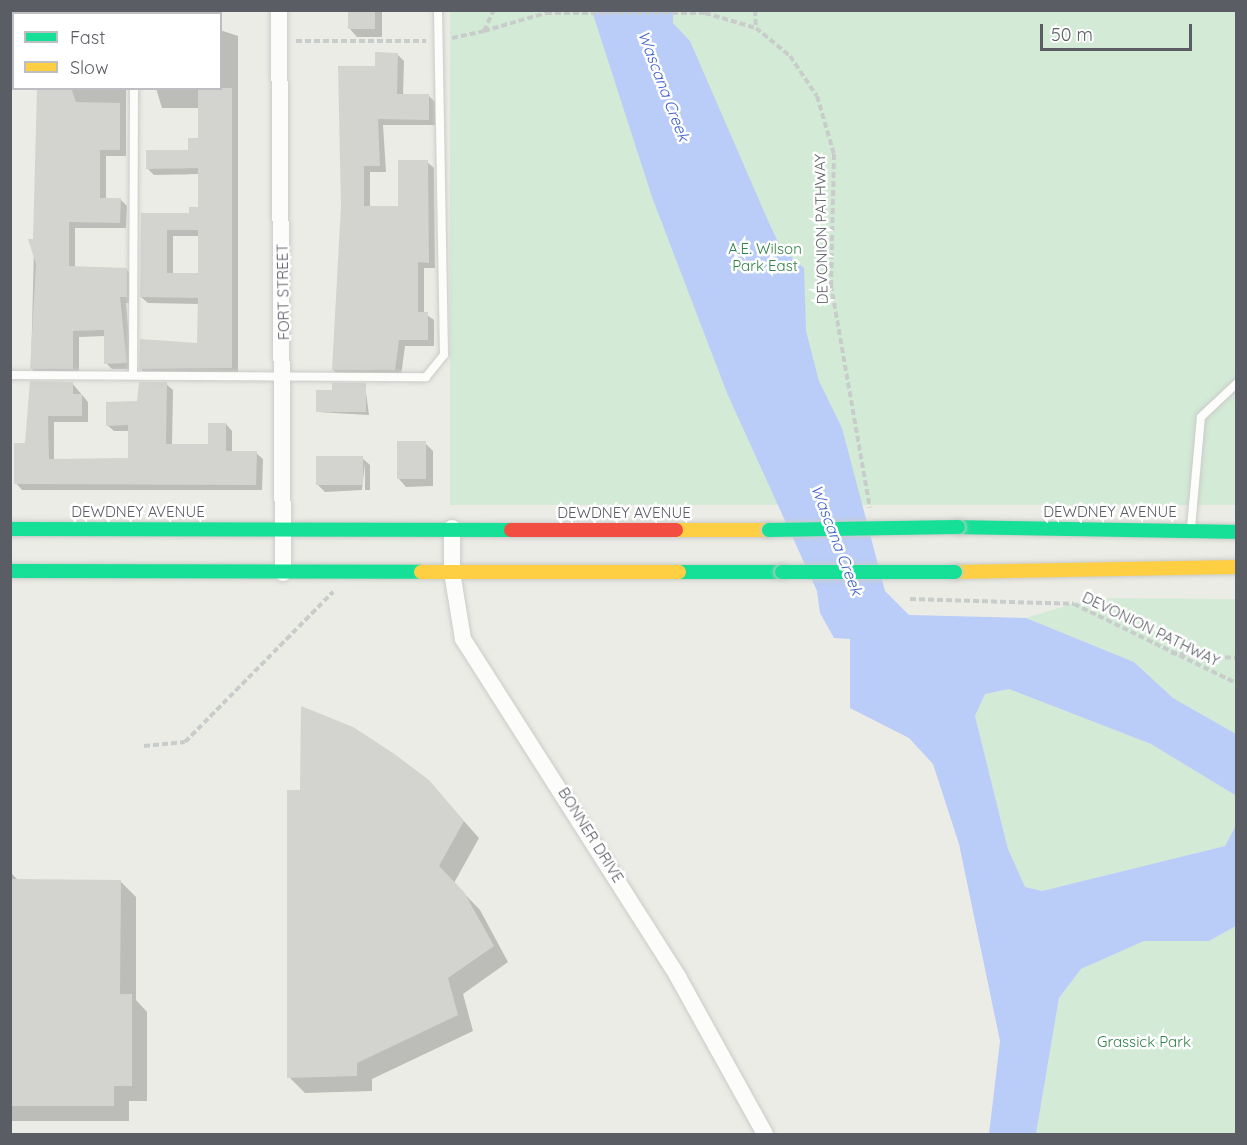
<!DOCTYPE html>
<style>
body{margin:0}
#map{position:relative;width:1247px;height:1145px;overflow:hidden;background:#ecece6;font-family:Quicksand,sans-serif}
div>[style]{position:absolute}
.green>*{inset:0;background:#d3ead6;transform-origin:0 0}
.water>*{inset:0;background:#bacdf8}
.shadow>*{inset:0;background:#0003}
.building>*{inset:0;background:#d3d3cf;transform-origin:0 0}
.path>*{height:4px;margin-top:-2px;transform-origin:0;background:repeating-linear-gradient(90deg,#c8cdcb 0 6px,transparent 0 9px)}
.roads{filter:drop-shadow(0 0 2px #cacac9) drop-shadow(0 0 2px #cacac9)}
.lane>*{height:8px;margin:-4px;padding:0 4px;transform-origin:4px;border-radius:4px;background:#fcfcfb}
.street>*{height:16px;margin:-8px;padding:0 8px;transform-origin:8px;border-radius:8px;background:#fcfcfb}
.fast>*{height:14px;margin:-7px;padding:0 7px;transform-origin:7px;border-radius:7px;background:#16e098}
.slow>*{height:14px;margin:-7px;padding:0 7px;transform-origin:7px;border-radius:7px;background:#ffcf43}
.jam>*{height:14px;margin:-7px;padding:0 7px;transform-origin:7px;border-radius:7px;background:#f24e42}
.bridges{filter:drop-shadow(0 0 2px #c9caca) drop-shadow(0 0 2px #c9caca)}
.fast-bridge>*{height:14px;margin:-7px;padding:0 7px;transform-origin:7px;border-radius:7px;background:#16e098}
span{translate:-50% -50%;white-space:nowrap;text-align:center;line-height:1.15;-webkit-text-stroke:5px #fff;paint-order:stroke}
.street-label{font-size:15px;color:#5b5d65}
.park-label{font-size:15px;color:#2f8247}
.water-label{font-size:16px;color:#3e5fca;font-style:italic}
.frame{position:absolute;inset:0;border:12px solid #5b5d65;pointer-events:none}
.legend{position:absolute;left:12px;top:12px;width:210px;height:78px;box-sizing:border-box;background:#fff;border:2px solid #bdbec1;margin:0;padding:8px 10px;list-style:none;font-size:18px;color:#5b5d65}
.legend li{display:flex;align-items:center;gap:12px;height:30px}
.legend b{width:30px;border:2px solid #bdbec1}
.scale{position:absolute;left:1040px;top:24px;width:152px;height:27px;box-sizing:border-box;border:3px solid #5b5d65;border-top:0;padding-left:8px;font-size:18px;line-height:21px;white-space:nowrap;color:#5b5d65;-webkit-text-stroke:4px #fff;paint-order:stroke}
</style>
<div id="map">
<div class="green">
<div style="left:450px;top:11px;width:786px;height:494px"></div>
<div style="clip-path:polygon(1091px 598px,1236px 599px,1236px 734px,1173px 698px,1134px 662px,1026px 618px)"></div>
<div style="clip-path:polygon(1009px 689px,1151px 744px,1235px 795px,1236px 825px,1225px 846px,1042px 891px,1024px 887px,1008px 849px,975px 716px,985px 694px)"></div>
<div style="clip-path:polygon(1236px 926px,1236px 1134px,1036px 1134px,1059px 998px,1081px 969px,1144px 941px,1209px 941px)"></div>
</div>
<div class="water">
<div style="clip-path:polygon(592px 11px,673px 11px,673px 23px,690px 41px,769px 223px,781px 248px,804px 268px,806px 331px,819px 381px,842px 428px,885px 591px,909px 615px,1026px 618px,1134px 662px,1173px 698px,1236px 734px,1236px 805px,1235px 795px,1151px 744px,1009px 689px,985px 694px,975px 716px,1008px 849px,1025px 887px,1042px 891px,1225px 846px,1236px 825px,1236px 926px,1209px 941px,1144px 941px,1081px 969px,1059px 998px,1036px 1134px,989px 1134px,1000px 1041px,959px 844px,933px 764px,909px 738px,850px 708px,850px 639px,834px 638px,820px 613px,817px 591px,727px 393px,652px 197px)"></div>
</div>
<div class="shadow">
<div style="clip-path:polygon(350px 10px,382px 11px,382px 37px,357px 37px,350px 29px)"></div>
<div style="clip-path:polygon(evenodd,220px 30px,238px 36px,238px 374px,147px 375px,141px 369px,199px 344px,200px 304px,148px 303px,141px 297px,142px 215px,190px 215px,200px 209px,199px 174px,154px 175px,148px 169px,190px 151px,199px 140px,199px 108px,162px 108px,156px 88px,220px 88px,220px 30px,173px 236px,200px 236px,199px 274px,173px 274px,173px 236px)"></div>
<div style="clip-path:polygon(397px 54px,404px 61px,403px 96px,429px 96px,435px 102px,435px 125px,383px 125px,386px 172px,370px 172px,370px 207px,399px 208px,427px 162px,434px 168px,435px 268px,424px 268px,424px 313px,434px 320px,434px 346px,405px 346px,401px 376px,340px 376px,333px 370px,376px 68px)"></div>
<div style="clip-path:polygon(38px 88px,126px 88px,126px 156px,106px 156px,106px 199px,120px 199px,127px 206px,126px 228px,75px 228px,75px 268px,126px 269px,133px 276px,133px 303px,126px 303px,132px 369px,112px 369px,106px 363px,105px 336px,79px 337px,79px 375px,38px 375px,31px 368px)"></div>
<div style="clip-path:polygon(72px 383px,88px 402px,88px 422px,54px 422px,54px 461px,130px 459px,129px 431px,114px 431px,107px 425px,166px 384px,173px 390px,172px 445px,209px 445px,226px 424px,232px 431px,232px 452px,256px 453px,263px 459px,262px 490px,22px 490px,16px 483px,27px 444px)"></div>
<div style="clip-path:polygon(365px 385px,369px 415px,317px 412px,333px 391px)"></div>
<div style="clip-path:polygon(425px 443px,433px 451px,433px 486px,406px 487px,399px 479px)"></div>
<div style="clip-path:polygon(362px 458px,370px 465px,370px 490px,365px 490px,365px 463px,362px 490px,325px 492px,317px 484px)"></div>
<div style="clip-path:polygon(428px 781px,479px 838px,454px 883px,480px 910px,508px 962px,463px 994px,473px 1031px,372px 1079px,372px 1091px,305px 1093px,289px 1077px)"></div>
<div style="clip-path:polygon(10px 872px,19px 881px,120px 881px,136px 897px,136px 1000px,147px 1012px,147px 1101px,129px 1101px,129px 1121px,10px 1121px)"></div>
</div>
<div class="building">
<div style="left:348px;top:10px;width:27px;height:19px"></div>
<div style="clip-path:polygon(375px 52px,398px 53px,397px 94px,429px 94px,429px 120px,378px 119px,380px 166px,364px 166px,364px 206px,398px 206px,398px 160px,428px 160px,429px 263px,418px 262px,418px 312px,428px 312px,428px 340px,399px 340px,395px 370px,332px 370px,341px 206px,338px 66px,375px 66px)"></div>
<div style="clip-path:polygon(37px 88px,71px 88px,76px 102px,120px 103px,120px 150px,100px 150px,100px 198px,121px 198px,120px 223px,69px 222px,69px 266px,127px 268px,127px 297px,120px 297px,127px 363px,104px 364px,104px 330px,73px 331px,73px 369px,30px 369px,36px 264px,28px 239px,33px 239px)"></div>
<div style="clip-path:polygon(evenodd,198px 88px,232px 88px,232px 368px,139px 369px,140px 339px,197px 343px,198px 298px,140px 297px,141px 213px,189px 213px,189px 207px,198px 207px,198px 168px,146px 169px,146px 150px,188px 150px,188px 138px,198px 138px,198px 88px,167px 230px,198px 230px,198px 273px,167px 273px,167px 230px)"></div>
<div style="clip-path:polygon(30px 381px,73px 382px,73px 394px,82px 394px,82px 416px,48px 416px,49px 459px,128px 458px,128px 425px,106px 426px,106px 402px,137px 401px,139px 382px,167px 382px,166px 444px,208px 444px,208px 423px,226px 423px,226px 451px,257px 451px,256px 485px,14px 484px,14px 443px,25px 443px)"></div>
<div style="clip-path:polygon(332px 383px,366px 383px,366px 412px,316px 412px,316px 390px,332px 390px)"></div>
<div style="left:426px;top:441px;width:38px;height:29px;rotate:90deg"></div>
<div style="left:316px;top:456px;width:47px;height:29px"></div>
<div style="clip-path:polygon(301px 706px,353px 727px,393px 753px,429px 780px,464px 821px,439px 866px,464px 892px,494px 946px,448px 978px,458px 1015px,357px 1063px,357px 1076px,287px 1078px,287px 790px,300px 790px)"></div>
<div style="clip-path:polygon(10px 879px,121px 880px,120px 994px,132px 994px,132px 1086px,114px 1086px,114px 1106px,10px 1106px)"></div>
</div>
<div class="path">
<div style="left:755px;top:10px;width:18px;rotate:87deg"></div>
<div style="left:484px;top:31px;width:65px;rotate:-16.2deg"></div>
<div style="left:546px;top:13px;width:159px"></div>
<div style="left:705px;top:13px;width:53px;rotate:16.4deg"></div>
<div style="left:756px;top:28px;width:44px;rotate:39.5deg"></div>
<div style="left:790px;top:56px;width:48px;rotate:56deg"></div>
<div style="left:817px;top:96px;width:60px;rotate:73.7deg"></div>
<div style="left:834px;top:154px;width:131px;rotate:91.3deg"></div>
<div style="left:831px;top:285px;width:226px;rotate:80.1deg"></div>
<div style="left:452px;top:38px;width:33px;rotate:-12deg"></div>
<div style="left:484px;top:31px;width:23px;rotate:-65deg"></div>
<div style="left:296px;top:41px;width:130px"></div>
<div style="left:910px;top:599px;width:164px;rotate:1.7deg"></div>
<div style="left:1074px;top:604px;width:180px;rotate:26deg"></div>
<div style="left:1171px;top:653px;width:65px;rotate:4.4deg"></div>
<div style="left:144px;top:746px;width:41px;rotate:-5.6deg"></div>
<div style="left:185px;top:742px;width:211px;rotate:-45.4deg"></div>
</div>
<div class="roads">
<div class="lane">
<div style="left:134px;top:14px;width:4px;rotate:-90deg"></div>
<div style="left:10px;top:375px;width:416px;rotate:0.3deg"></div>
<div style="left:426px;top:377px;width:28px;rotate:-51deg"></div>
<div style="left:444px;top:355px;width:345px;rotate:-91deg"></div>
<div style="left:133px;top:375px;width:287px;rotate:-89.8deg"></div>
<div style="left:1191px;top:528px;width:111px;rotate:-84.9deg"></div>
<div style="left:1201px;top:417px;width:48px;rotate:-43.3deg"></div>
</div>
<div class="street">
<div style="left:279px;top:10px;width:563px;rotate:89.59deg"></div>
<div style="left:452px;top:528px;width:44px;rotate:90deg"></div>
<div style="left:452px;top:572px;width:68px;rotate:80.7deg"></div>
<div style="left:463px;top:639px;width:401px;rotate:57.5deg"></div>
<div style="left:678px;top:977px;width:179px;rotate:61deg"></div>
</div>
<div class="fast">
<div style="left:958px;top:527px;width:278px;rotate:1deg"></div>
<div style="left:10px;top:529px;width:501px;rotate:0.11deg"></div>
<div style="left:10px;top:571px;width:411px;rotate:0.1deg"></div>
<div style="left:679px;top:572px;width:103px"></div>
</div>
<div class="slow">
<div style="left:676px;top:530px;width:93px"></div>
<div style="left:421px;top:572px;width:258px"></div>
<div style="left:955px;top:572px;width:281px;rotate:-1deg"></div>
</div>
<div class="jam">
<div style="left:511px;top:530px;width:165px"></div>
</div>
</div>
<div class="bridges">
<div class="fast-bridge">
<div style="left:769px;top:530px;width:189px;rotate:-0.9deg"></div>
<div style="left:782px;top:572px;width:173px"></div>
</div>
</div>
<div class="street-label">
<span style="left:821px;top:229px;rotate:-91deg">DEVONION PATHWAY</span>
<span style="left:283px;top:292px;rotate:-91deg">FORT STREET</span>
<span style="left:138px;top:512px">DEWDNEY AVENUE</span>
<span style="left:1110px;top:512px">DEWDNEY AVENUE</span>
<span style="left:624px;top:513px">DEWDNEY AVENUE</span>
<span style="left:1151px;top:629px;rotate:26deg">DEVONION PATHWAY</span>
<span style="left:591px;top:835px;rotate:58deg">BONNER DRIVE</span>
</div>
<div class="park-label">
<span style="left:765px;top:257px">A.E. Wilson<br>Park East</span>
<span style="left:1144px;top:1042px">Grassick Park</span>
</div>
<div class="water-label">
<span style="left:664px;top:86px;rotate:69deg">Wascana Creek</span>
<span style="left:837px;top:540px;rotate:69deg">Wascana Creek</span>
</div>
<div class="frame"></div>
<ul class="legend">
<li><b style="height:8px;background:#16e098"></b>Fast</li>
<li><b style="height:8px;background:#ffcf43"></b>Slow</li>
</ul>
<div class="scale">50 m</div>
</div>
